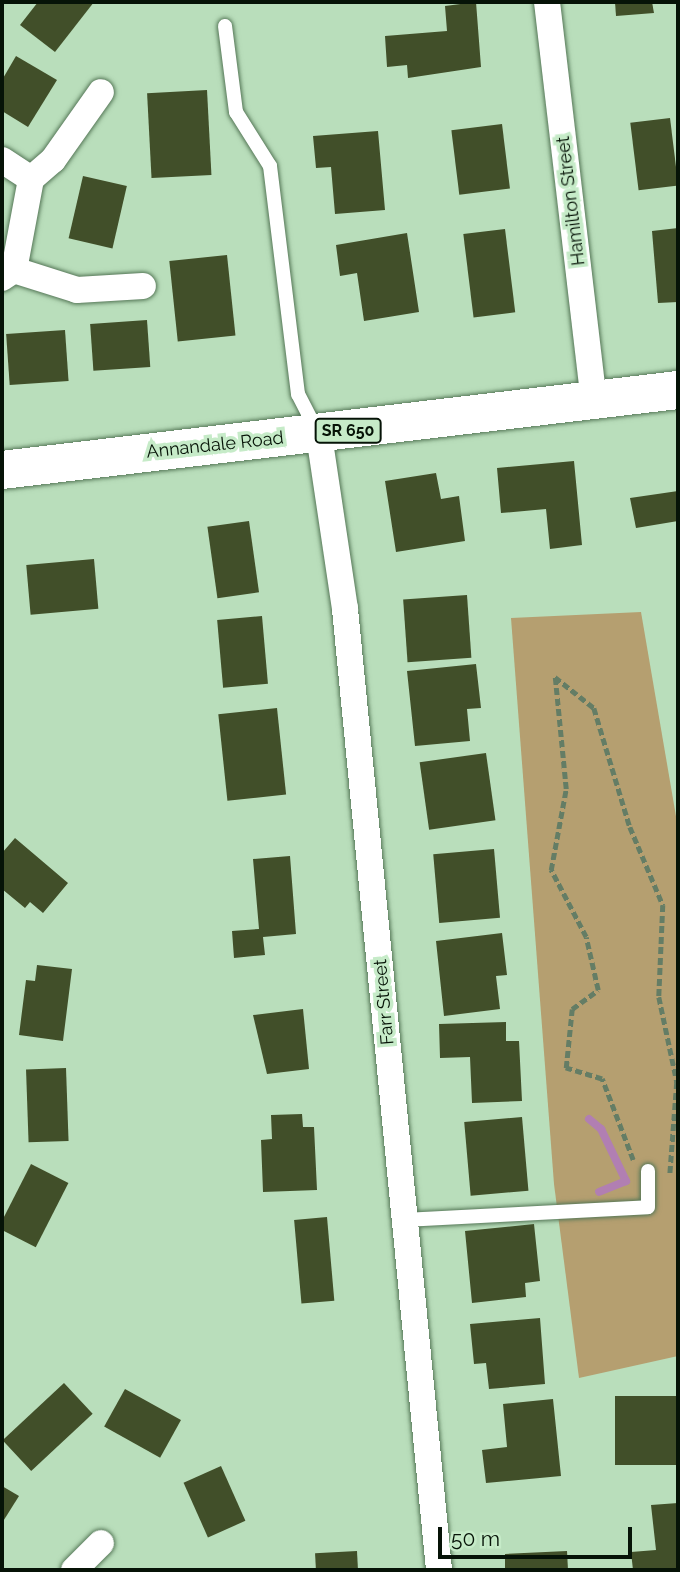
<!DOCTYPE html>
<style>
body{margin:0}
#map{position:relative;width:680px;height:1572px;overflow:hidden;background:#b9debb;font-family:Raleway,sans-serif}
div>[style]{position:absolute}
.green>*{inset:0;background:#b59f70}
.stream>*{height:8px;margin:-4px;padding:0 4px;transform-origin:4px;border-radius:4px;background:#b17fb2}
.building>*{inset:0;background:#414f29;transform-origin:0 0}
.path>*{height:4.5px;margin-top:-2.25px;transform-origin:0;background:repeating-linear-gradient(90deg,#647d65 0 7px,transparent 0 10.5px)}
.roads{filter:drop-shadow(0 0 2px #557757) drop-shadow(0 0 2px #557757)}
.service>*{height:14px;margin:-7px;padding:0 7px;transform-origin:7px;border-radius:7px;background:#fff}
.minor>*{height:26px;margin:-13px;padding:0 13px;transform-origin:13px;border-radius:13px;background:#fff}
.primary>*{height:38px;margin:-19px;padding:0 19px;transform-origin:19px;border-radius:19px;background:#fff}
span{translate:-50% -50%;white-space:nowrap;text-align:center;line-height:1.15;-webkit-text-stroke:7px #c6ebc8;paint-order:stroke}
.shield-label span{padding:2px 5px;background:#c6ebc8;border:2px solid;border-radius:5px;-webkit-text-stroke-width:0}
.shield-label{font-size:16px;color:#061307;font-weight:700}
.street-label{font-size:18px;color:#061307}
.frame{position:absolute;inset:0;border:4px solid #061307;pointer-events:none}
.scale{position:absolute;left:438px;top:1527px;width:194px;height:32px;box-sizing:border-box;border:4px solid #061307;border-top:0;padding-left:9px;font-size:21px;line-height:24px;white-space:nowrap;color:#061307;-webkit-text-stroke:5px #c6ebc8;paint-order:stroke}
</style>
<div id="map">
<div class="green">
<div style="clip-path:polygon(641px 612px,678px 828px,678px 1356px,579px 1378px,554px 1184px,511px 618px)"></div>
</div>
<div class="stream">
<div style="left:589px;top:1119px;width:16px;rotate:40deg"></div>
<div style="left:601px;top:1129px;width:58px;rotate:64.3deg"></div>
<div style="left:626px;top:1181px;width:29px;rotate:158deg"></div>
</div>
<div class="building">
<div style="clip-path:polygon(38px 2px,94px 2px,55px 52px,20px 25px)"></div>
<div style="clip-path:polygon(476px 2px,481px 67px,408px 78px,407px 65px,387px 67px,385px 36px,447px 31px,445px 6px)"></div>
<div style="clip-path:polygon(615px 2px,652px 2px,654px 13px,616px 16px)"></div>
<div style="clip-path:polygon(16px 56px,57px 80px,28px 127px,2px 111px,2px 80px)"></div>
<div style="left:207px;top:90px;width:85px;height:60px;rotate:87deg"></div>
<div style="left:670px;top:118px;width:68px;height:40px;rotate:83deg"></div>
<div style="left:502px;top:124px;width:65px;height:51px;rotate:83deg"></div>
<div style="clip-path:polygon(378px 131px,385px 210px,335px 214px,331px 167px,316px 168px,313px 136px)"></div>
<div style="left:83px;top:176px;width:45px;height:64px;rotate:13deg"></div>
<div style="clip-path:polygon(678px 228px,678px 302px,658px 303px,652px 231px)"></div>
<div style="left:505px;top:229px;width:84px;height:42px;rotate:83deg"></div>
<div style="clip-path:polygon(407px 233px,419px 312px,364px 321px,357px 273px,340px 276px,336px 245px)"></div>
<div style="left:227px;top:255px;width:81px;height:58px;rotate:84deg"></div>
<div style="left:147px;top:320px;width:47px;height:57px;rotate:86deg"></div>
<div style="left:65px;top:330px;width:51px;height:59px;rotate:86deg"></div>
<div style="clip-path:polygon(574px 461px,582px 545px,550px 549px,546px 509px,501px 513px,497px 468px)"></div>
<div style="clip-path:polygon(436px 473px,441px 499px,459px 496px,465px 541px,396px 552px,385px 481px)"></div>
<div style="clip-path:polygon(678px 491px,678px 521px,636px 528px,630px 498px)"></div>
<div style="left:249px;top:521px;width:72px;height:42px;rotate:82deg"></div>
<div style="left:94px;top:559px;width:50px;height:68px;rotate:85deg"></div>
<div style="left:467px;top:595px;width:63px;height:64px;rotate:86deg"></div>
<div style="left:262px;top:616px;width:68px;height:45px;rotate:85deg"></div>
<div style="clip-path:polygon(476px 664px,481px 708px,467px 709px,470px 741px,415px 746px,407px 671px)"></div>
<div style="left:277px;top:708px;width:87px;height:59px;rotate:84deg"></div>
<div style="left:486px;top:753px;width:68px;height:67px;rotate:82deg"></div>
<div style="clip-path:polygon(15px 838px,68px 883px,43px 913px,30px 902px,25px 908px,2px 889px,2px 853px)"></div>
<div style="left:494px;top:849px;width:69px;height:61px;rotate:85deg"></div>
<div style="clip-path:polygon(290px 856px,296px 934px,263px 937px,265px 955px,234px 958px,232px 931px,259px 929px,253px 859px)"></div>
<div style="clip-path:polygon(502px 933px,507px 975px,496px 976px,500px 1009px,444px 1016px,436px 941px)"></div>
<div style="clip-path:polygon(37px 965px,72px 969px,63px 1041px,19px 1035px,26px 980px,35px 981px)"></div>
<div style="clip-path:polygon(303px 1009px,309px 1069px,267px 1074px,253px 1015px)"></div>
<div style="clip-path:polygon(506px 1022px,506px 1041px,519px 1041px,522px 1101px,472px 1103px,470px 1057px,440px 1058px,439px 1024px)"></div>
<div style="left:66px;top:1068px;width:73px;height:40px;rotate:88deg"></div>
<div style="clip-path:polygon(302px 1114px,303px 1127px,314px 1127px,317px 1190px,263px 1192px,261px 1140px,272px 1139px,271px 1115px)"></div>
<div style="left:522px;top:1117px;width:74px;height:58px;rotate:85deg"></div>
<div style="left:31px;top:1164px;width:42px;height:72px;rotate:27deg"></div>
<div style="left:327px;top:1217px;width:84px;height:33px;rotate:85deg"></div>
<div style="clip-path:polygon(534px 1224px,540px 1281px,525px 1283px,526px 1297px,472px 1303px,465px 1231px)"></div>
<div style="clip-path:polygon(540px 1318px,545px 1384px,489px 1389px,486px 1363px,474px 1364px,470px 1324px)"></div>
<div style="left:64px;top:1383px;width:42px;height:84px;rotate:47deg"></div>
<div style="left:125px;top:1389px;width:64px;height:43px;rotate:29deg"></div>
<div style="left:678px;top:1396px;width:69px;height:63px;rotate:90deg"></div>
<div style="clip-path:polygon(553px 1399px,561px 1476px,486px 1483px,482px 1450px,507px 1447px,503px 1404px)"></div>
<div style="left:221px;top:1466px;width:60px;height:41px;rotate:66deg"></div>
<div style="clip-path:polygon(2px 1486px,19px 1496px,2px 1523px)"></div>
<div style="clip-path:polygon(678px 1503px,678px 1570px,633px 1570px,631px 1552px,656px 1550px,651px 1505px)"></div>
<div style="left:357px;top:1551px;width:19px;height:42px;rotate:87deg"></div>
<div style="clip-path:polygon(567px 1551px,568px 1570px,505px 1570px,505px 1554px)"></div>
</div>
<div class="path">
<div style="left:633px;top:1160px;width:87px;rotate:-110.9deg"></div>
<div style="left:602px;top:1079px;width:38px;rotate:-163deg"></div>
<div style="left:566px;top:1068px;width:59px;rotate:-84.2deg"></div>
<div style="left:572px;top:1009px;width:32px;rotate:-36deg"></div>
<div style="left:598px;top:990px;width:54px;rotate:-102.8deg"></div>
<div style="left:586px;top:937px;width:76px;rotate:-117.6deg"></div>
<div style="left:551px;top:870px;width:82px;rotate:-79.5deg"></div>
<div style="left:566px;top:789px;width:113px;rotate:-95.6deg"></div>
<div style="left:555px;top:677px;width:50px;rotate:38.5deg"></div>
<div style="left:594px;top:708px;width:124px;rotate:73.2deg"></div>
<div style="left:630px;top:827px;width:85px;rotate:67.1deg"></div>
<div style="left:663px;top:905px;width:92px;rotate:92.5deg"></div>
<div style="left:659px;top:997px;width:87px;rotate:78deg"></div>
<div style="left:677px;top:1082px;width:93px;rotate:94.3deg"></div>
</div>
<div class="roads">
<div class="service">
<div style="left:225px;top:26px;width:87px;rotate:82.7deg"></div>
<div style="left:236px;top:112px;width:64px;rotate:57.8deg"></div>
<div style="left:270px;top:166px;width:230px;rotate:83deg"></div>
<div style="left:298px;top:394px;width:42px;rotate:62.8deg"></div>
<div style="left:404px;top:1220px;width:244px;rotate:-3deg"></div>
<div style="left:648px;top:1207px;width:36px;rotate:-90deg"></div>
</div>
<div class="minor">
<div style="left:547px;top:2px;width:401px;rotate:83.3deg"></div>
<div style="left:2px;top:160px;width:35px;rotate:33deg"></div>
<div style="left:14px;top:270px;width:66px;rotate:17.6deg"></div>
<div style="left:77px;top:290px;width:66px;rotate:-3.5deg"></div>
<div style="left:2px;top:278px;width:14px;rotate:-34deg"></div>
<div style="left:14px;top:270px;width:93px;rotate:-79.4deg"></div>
<div style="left:31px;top:179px;width:29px;rotate:-41deg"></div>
<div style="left:53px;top:160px;width:83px;rotate:-54.8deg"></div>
<div style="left:319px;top:435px;width:176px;rotate:81.5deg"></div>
<div style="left:345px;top:609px;width:966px;rotate:84.41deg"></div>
<div style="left:74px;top:1570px;width:38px;rotate:-45deg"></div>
</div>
<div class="primary">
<div style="left:2px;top:470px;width:681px;rotate:-6.75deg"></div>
</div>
</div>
<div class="shield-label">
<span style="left:348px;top:431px">SR 650</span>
</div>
<div class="street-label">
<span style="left:571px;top:201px;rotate:-97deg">Hamilton Street</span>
<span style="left:215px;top:445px;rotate:-6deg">Annandale Road</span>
<span style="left:384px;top:1002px;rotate:-95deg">Farr Street</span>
</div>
<div class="frame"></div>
<div class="scale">50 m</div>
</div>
